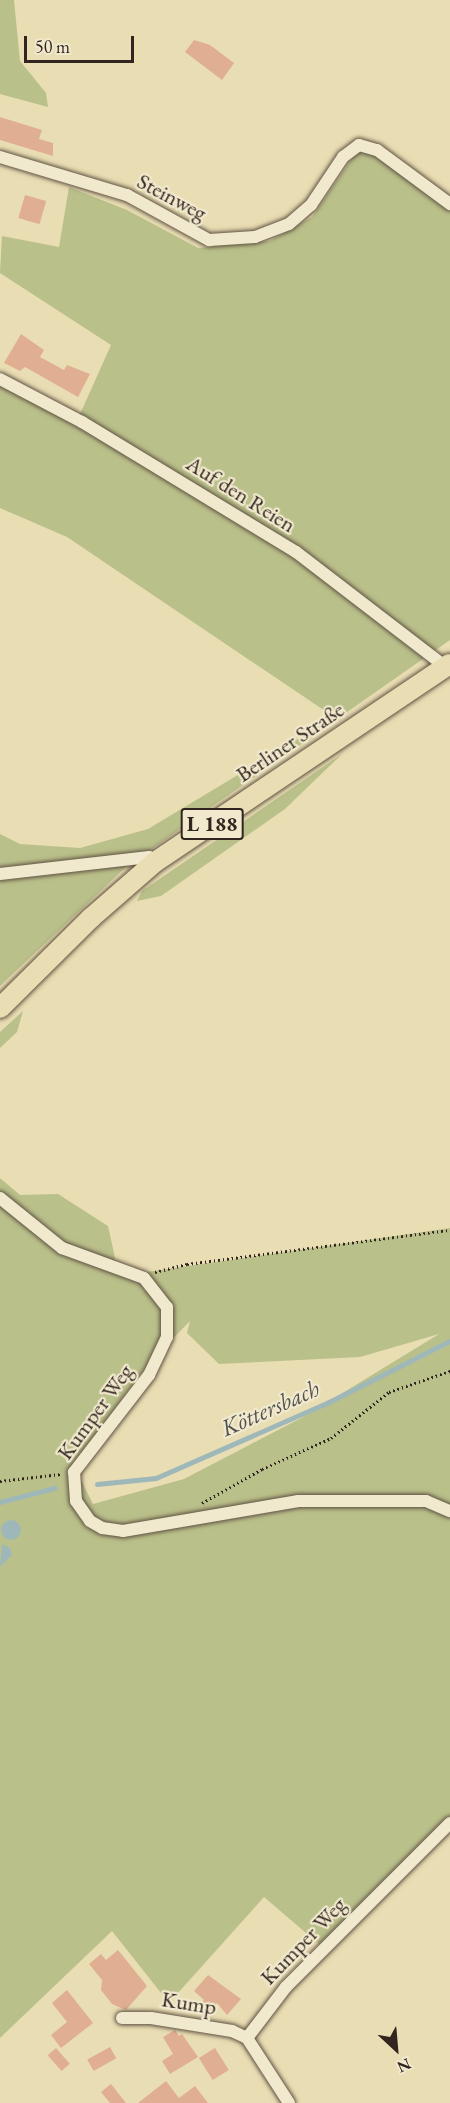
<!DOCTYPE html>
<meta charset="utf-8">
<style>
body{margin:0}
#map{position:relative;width:450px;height:2103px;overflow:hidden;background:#e9ddb3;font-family:"EB Garamond",serif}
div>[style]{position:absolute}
.green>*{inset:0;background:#bac08a}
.water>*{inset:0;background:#9eb8b9}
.round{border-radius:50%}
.stream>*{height:4.5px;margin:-2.25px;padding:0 2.25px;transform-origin:2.25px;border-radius:2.25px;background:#9eb8b9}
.building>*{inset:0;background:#e0af91;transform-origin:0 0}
.path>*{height:3px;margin-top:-1.5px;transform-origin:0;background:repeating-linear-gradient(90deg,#32251f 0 1.5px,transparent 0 4.5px)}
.roads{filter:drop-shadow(0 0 2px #605344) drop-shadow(0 0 2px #605344)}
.minor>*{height:12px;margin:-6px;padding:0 6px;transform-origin:6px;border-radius:6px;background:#f1e9ce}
.primary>*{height:20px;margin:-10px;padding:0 10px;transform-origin:10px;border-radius:10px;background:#e9ddb3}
span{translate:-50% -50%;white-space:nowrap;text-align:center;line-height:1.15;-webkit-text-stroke:4.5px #f1e9ce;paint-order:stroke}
.shield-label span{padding:2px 4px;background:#f1e9ce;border:2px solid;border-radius:4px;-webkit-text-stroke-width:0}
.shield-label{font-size:21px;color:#32251f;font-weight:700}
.street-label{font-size:22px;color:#32251f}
.water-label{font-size:24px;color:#52514d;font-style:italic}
.north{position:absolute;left:366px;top:2019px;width:60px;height:60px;-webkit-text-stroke:4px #f1e9ce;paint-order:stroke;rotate:154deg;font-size:16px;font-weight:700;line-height:24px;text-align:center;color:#32251f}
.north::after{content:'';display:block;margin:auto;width:21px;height:27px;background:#32251f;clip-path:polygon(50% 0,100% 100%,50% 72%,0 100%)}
.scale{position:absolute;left:24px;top:36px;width:110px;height:27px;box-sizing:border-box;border:3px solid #32251f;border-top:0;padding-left:8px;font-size:18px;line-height:21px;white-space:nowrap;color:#32251f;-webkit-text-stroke:4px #f1e9ce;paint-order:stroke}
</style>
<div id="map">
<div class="green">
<div style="clip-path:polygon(0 0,14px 0,20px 61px,46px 93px,48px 107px,0 94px)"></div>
<div style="clip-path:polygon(370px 152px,450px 209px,450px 640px,143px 855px,78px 861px,78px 857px,75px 871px,128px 865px,0 986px,0 834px,20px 844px,80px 848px,148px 829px,334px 717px,67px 537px,0 508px,0 385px,76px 423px,111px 345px,0 273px,2px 236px,59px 247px,69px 187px,127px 210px,198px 248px,270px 241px,312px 217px,356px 153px)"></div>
<div style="clip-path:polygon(342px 754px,285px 809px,161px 896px,137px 901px,142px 891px)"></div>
<div style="clip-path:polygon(23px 1011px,17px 1032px,0 1048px,0 1032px)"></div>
<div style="clip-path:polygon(evenodd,0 1178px,20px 1195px,58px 1194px,108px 1226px,119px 1276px,450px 1228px,450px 1829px,327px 1951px,264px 1897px,169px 2003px,112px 1931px,0 2038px,0 1178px,190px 1321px,187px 1333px,219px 1364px,360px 1357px,439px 1334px,305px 1416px,184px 1479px,93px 1504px,73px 1464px,148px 1364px,190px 1321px)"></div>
</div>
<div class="water">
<div class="round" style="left:1px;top:1520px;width:20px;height:20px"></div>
<div style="clip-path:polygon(2px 1544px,10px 1548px,12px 1555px,0 1567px)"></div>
</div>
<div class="stream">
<div style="left:97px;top:1484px;width:59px;rotate:-5.8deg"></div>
<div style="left:156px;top:1478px;width:189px;rotate:-23.7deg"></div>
<div style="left:329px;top:1402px;width:136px;rotate:-26.8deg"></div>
<div style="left:0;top:1502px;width:56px;rotate:-14.5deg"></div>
</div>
<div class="building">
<div style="clip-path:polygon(194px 40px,210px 45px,234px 63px,222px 80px,185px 52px)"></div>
<div style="clip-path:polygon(0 117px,42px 130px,39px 139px,53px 143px,53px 156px,0 140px)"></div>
<div style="left:25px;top:195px;width:22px;height:24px;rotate:16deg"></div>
<div style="clip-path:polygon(21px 334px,44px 350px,40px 357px,64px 370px,67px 365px,90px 374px,78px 397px,25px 367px,20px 371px,4px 363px)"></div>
<div style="clip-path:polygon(118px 1950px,147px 1986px,126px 2010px,112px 2004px,101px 1990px,102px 1980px,89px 1964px,101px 1954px,106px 1960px)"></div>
<div style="clip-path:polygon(208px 1975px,241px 1999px,227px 2015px,217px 2003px,206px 2018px,196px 2009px,204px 2000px,194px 1991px)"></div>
<div style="clip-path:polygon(67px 1990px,93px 2023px,61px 2048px,51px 2035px,67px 2022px,52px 2003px)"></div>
<div style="clip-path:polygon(175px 2030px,179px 2036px,182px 2034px,198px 2057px,170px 2074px,162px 2061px,173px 2054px,163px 2037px)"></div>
<div style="left:110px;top:2047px;width:13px;height:26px;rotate:61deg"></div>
<div style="left:56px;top:2048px;width:21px;height:11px;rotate:49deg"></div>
<div style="left:215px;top:2048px;width:26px;height:19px;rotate:58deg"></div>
<div style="clip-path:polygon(166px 2081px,179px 2098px,195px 2086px,208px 2103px,138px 2103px)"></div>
<div style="clip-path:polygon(111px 2084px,126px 2103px,110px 2103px,101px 2092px)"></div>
</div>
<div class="path">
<div style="left:155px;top:1272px;width:33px;rotate:-14deg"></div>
<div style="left:187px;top:1264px;width:265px;rotate:-7.4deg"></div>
<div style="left:0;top:1481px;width:61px;rotate:-6.5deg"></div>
<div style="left:202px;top:1503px;width:69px;rotate:-29.5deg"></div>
<div style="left:262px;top:1469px;width:76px;rotate:-24.2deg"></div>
<div style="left:331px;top:1438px;width:74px;rotate:-38.4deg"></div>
<div style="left:389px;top:1392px;width:65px;rotate:-19deg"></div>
</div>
<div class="roads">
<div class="minor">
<div style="left:0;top:157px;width:133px;rotate:16.7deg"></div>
<div style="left:127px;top:195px;width:94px;rotate:28.8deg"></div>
<div style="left:209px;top:240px;width:46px;rotate:-3.7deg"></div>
<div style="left:255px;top:237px;width:36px;rotate:-21deg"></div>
<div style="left:289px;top:224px;width:29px;rotate:-41deg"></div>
<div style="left:311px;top:205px;width:58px;rotate:-56.3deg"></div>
<div style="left:343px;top:157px;width:20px;rotate:-37deg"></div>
<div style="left:359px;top:145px;width:19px;rotate:16deg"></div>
<div style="left:377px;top:150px;width:91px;rotate:36.5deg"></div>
<div style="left:0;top:379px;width:93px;rotate:27.7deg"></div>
<div style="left:82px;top:422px;width:250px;rotate:31.3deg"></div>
<div style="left:296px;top:552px;width:189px;rotate:37.5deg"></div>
<div style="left:0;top:874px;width:150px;rotate:-6.5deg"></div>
<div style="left:149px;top:857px;width:8px;rotate:40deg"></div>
<div style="left:0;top:1198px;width:80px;rotate:38.9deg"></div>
<div style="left:62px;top:1248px;width:87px;rotate:20.1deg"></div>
<div style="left:144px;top:1278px;width:37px;rotate:52deg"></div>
<div style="left:167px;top:1307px;width:30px;rotate:90deg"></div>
<div style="left:167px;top:1337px;width:42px;rotate:115.3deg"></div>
<div style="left:149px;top:1375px;width:123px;rotate:127.7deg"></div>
<div style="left:74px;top:1472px;width:29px;rotate:86deg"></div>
<div style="left:76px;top:1501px;width:24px;rotate:55deg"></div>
<div style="left:90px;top:1521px;width:14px;rotate:30deg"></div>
<div style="left:102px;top:1528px;width:21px;rotate:8deg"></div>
<div style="left:123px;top:1531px;width:178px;rotate:-9.7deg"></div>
<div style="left:298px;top:1501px;width:128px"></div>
<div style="left:426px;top:1501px;width:26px;rotate:23deg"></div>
<div style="left:122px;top:2018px;width:29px"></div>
<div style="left:151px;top:2018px;width:82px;rotate:9.1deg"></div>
<div style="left:232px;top:2031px;width:17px;rotate:25deg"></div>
<div style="left:289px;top:2103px;width:77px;rotate:-122.9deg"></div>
<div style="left:247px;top:2038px;width:64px;rotate:-52.6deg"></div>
<div style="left:286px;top:1987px;width:232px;rotate:-45deg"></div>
</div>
<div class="primary">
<div style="left:0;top:1008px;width:128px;rotate:-44.7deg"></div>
<div style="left:91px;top:918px;width:85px;rotate:-41.2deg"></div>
<div style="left:155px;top:862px;width:355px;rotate:-33.9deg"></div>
</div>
</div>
<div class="shield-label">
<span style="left:212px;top:824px">L 188</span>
</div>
<div class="street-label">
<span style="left:172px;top:197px;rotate:28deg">Steinweg</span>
<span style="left:241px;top:494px;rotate:32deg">Auf den Reien</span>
<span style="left:290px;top:742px;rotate:-34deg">Berliner Straße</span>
<span style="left:95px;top:1412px;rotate:-54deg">Kumper Weg</span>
<span style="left:303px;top:1941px;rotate:-46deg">Kumper Weg</span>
<span style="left:189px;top:2003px;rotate:9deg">Kump</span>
</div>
<div class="water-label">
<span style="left:270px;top:1408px;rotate:-24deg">Köttersbach</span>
</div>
<div class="north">N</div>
<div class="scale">50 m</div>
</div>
